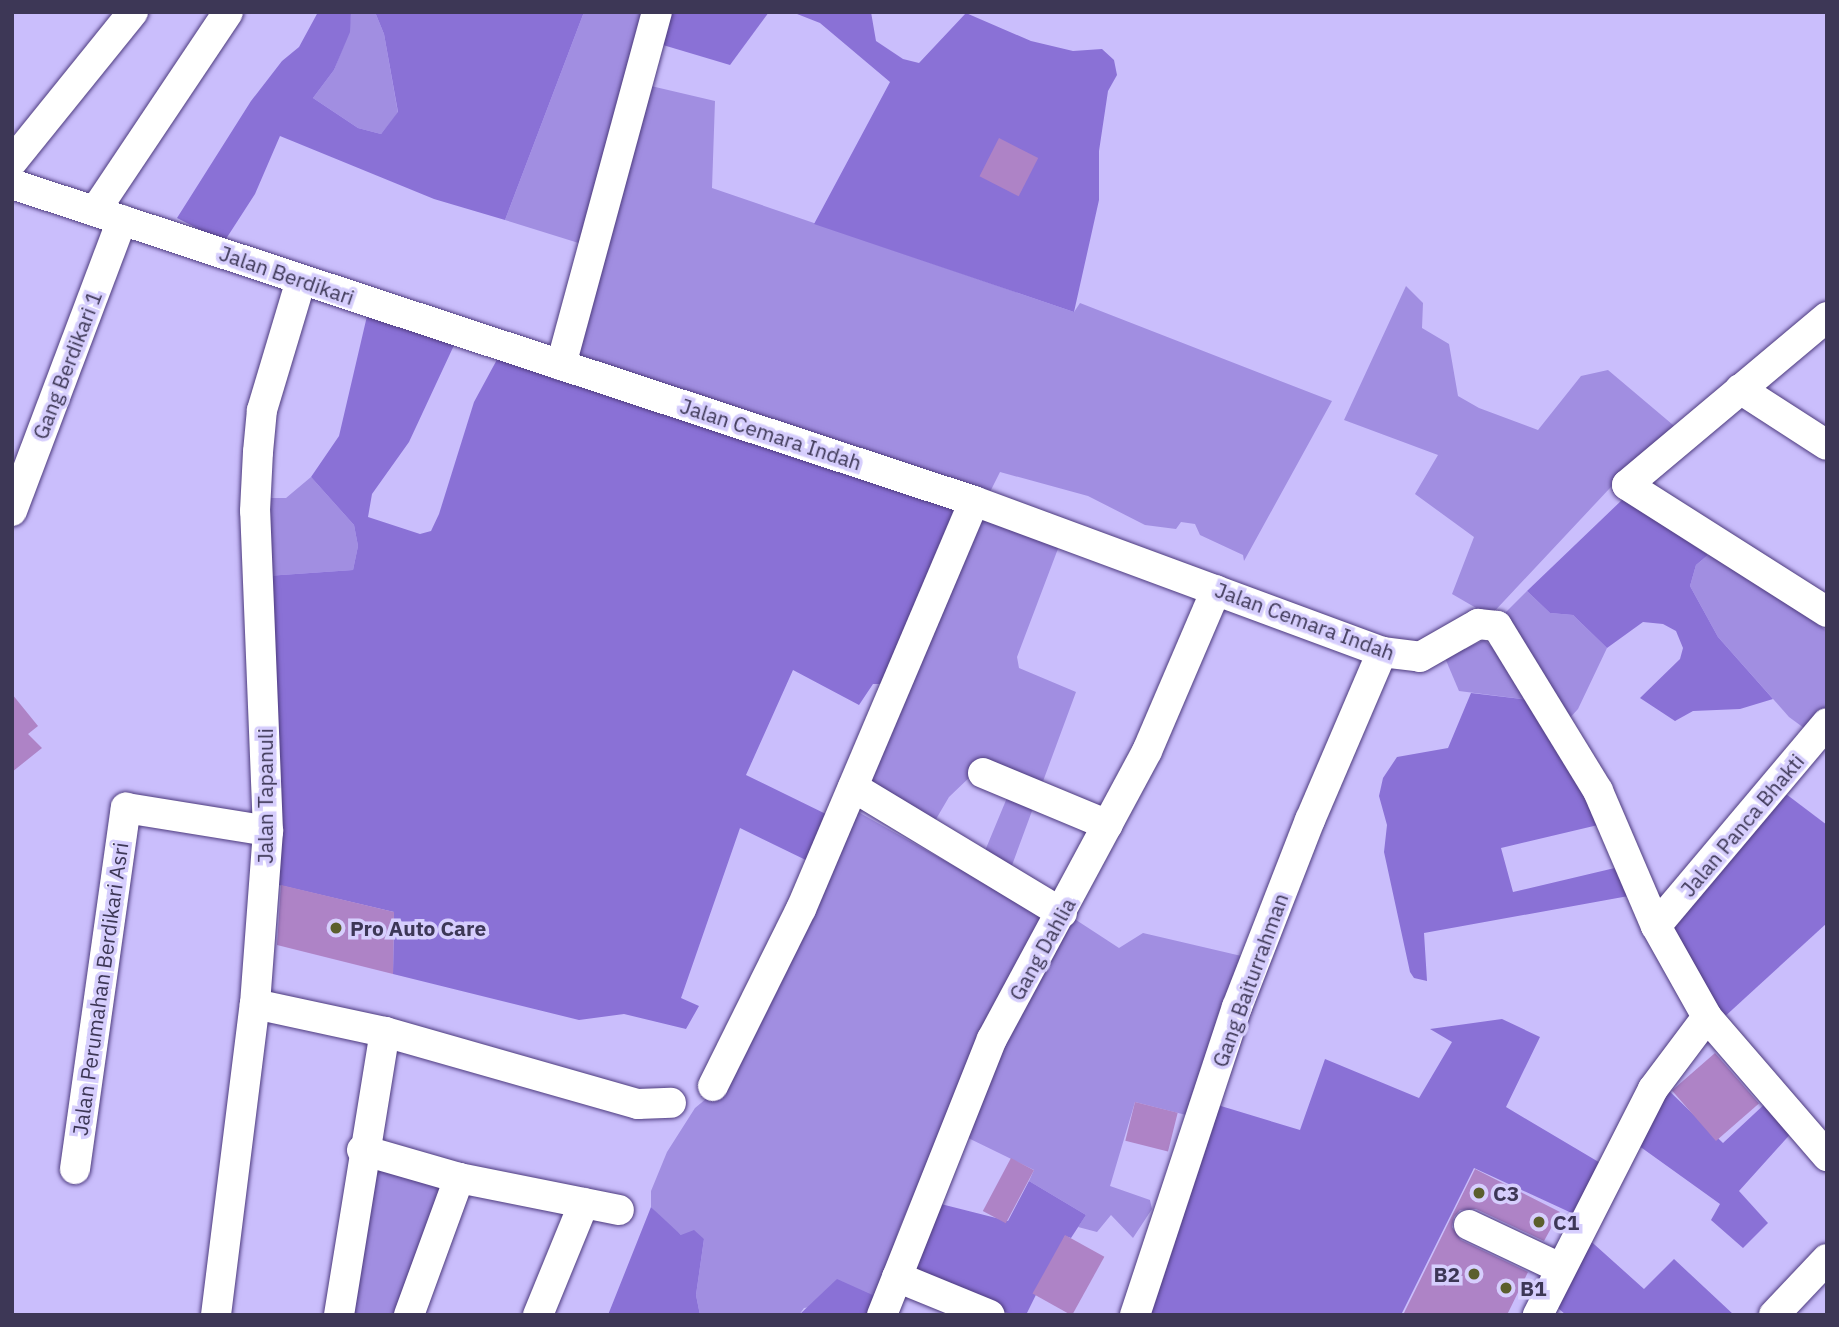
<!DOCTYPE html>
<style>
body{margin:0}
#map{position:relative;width:1839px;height:1327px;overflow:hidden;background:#cabefc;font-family:"IBM Plex Sans",sans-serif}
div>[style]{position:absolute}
.green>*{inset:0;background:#a18ee1}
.forest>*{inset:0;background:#8a71d6}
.building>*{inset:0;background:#ae83c6;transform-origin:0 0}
.roads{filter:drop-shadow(0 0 2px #4d3b7e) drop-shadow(0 0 2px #4d3b7e)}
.street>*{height:30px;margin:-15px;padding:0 15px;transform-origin:15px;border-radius:15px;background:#fff}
.dots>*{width:19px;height:19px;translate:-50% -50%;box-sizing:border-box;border:4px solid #d6cefd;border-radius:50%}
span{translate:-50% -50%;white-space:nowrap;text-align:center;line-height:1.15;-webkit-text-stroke:7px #d6cefd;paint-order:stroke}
.street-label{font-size:21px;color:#3d3756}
.poi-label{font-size:21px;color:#3d3756;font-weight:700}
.left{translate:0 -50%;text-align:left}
.right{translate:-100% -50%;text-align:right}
.frame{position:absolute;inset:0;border:14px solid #3d3756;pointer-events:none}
</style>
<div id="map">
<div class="green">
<div style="clip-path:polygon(351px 12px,375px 12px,384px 34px,398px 113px,381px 134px,358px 128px,313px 98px,334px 70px,349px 32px)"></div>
<div style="clip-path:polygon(584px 12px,646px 12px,585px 245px,505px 220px)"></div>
<div style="clip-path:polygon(651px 86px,715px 101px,712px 188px,1074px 312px,1080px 303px,1332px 401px,1244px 561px,1243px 555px,1200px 535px,1195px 524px,1181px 522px,1176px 529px,1145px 525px,1088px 496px,1000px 472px,988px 496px,577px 354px)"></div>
<div style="clip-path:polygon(1406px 286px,1423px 303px,1422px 328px,1449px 344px,1458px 396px,1479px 408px,1538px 430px,1581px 376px,1608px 370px,1679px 430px,1625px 472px,1490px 616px,1452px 594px,1474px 537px,1415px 494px,1438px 455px,1344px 420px)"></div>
<div style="clip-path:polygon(311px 477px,354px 525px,358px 546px,353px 570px,267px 576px,261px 498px,286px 498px)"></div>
<div style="clip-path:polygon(980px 515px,1059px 546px,1017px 657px,1019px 668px,1076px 692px,1008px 876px,982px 858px,1009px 793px,973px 774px,949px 797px,932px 826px,868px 782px)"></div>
<div style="clip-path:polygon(1708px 555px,1727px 561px,1827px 631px,1827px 707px,1808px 731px,1789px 717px,1718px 637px,1690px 586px,1696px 565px)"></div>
<div style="clip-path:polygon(1527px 591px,1550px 613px,1573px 615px,1607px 648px,1578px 709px,1566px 722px,1497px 621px)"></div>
<div style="clip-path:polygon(1484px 640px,1496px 650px,1530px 700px,1459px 691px,1445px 658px)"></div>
<div style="clip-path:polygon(844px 804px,1048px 919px,943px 1126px,899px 1229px,877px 1297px,804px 1308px,799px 1315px,700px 1315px,696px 1295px,704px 1239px,681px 1235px,666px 1223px,651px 1207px,651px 1191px,667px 1152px,695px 1108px,719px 1088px)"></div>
<div style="clip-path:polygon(1070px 916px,1119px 948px,1143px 933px,1250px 958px,1194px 1117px,1135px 1102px,1110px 1186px,1150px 1200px,1152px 1209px,1133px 1238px,1111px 1215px,1097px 1232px,1078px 1227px,1086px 1215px,1029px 1181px,1034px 1170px,960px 1134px)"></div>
<div style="clip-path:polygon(367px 1168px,448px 1186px,402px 1315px,345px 1315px)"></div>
</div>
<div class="forest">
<div style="clip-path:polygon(318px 12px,351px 12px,350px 32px,334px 70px,313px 98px,358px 128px,381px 134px,398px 112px,384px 34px,375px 12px,584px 12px,505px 220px,434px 199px,280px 136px,255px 194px,224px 242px,177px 218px,251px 101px,282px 61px,299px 47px)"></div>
<div style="clip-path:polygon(670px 12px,769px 12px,730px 65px,663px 45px)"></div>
<div style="clip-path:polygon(792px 12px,871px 12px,876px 41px,903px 59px,919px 63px,966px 13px,1031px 41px,1073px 51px,1102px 49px,1114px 60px,1117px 75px,1108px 91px,1099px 151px,1099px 200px,1074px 312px,814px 224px,890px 82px,820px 23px)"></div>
<div style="clip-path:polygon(367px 316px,456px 341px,409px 442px,372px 494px,368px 517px,420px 534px,431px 531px,439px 514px,474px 402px,500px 354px,963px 512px,891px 684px,873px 684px,859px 705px,793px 670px,746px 775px,832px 817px,814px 864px,740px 828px,681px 998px,699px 1006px,686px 1029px,624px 1014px,579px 1020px,393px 974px,394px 912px,279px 885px,279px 745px,267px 576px,353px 570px,358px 546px,354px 525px,311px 477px,339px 436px)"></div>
<div style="clip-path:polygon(1623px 499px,1708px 555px,1696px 565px,1690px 586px,1718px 637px,1773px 699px,1740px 709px,1693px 711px,1675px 721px,1640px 698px,1680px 659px,1683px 648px,1676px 631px,1663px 624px,1643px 622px,1607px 648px,1573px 615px,1550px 613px,1527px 591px)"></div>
<div style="clip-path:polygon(1471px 693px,1530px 700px,1571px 766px,1598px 825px,1501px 848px,1513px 892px,1619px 867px,1634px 895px,1424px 933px,1427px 981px,1414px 978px,1410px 972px,1384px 852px,1387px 825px,1379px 796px,1383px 778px,1397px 757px,1448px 748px)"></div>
<div style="clip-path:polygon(1782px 791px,1827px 825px,1827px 923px,1721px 1020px,1668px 926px)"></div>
<div style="clip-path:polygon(1502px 1019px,1540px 1037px,1506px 1107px,1602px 1164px,1576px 1215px,1474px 1168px,1401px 1315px,1139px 1315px,1211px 1103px,1300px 1130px,1325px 1059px,1419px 1098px,1452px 1042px,1430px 1029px)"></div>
<div style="clip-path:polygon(1664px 1086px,1723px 1143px,1769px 1100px,1794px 1130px,1739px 1191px,1768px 1223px,1743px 1248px,1711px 1220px,1720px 1204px,1635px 1143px)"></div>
<div style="clip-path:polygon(1029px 1181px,1086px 1215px,1071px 1238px,1065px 1236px,1026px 1315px,1013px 1315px,906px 1275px,933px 1202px,1008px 1221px)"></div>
<div style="clip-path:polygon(651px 1207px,681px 1235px,694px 1230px,704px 1239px,696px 1295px,700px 1315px,608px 1315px)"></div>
<div style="clip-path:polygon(1585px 1236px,1644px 1289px,1674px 1259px,1734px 1315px,1566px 1315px,1551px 1302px)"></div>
<div style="clip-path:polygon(837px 1279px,877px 1297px,871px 1315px,799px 1315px)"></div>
</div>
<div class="building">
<div style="left:999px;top:138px;width:44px;height:43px;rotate:27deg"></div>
<div style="clip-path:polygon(12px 694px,38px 726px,28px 734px,42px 748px,12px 772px)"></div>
<div style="clip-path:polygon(281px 885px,394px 912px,393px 974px,277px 945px)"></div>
<div style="left:1715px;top:1053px;width:67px;height:57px;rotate:49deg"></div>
<div style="left:1135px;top:1102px;width:44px;height:40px;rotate:14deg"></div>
<div style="left:1011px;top:1158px;width:26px;height:60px;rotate:28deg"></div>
<div style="clip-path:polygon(1475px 1169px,1560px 1212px,1544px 1241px,1476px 1209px,1460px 1210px,1454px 1217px,1452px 1227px,1461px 1240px,1528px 1272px,1507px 1315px,1403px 1315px)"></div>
<div style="left:1065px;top:1235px;width:45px;height:67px;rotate:29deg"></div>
</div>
<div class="roads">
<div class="street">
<div style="left:12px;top:162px;width:193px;rotate:-51.1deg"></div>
<div style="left:12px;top:184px;width:1013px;rotate:18.24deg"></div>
<div style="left:974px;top:501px;width:435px;rotate:20.3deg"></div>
<div style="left:1382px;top:652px;width:38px;rotate:7deg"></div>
<div style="left:1420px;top:657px;width:67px;rotate:-29.6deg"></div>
<div style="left:1478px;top:624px;width:19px;rotate:6deg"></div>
<div style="left:1497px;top:626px;width:193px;rotate:58.5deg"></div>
<div style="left:1598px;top:791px;width:147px;rotate:66.8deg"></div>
<div style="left:1656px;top:926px;width:104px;rotate:60.7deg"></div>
<div style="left:1707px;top:1017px;width:90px;rotate:126.9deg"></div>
<div style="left:1653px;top:1089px;width:254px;rotate:117deg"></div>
<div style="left:95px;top:211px;width:239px;rotate:-56.2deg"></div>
<div style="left:1827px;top:317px;width:261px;rotate:140deg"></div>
<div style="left:1627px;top:485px;width:237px;rotate:32.4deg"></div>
<div style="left:561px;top:365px;width:366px;rotate:-74.8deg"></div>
<div style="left:1740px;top:389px;width:103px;rotate:32.8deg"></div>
<div style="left:12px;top:511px;width:311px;rotate:-69.3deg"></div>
<div style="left:983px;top:773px;width:135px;rotate:22.6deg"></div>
<div style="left:853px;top:787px;width:244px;rotate:31.1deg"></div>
<div style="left:1656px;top:926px;width:265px;rotate:-49.9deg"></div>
<div style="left:255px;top:1004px;width:133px;rotate:12.2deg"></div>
<div style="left:385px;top:1032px;width:263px;rotate:15.9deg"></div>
<div style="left:638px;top:1104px;width:33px;rotate:-2deg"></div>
<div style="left:1707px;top:1017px;width:184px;rotate:49.2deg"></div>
<div style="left:713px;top:1086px;width:198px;rotate:-63.6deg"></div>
<div style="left:801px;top:909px;width:443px;rotate:-67deg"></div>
<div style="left:362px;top:1150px;width:101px;rotate:16.1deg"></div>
<div style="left:459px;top:1178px;width:163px;rotate:11.3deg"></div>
<div style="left:75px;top:1169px;width:365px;rotate:-82deg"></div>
<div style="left:126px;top:808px;width:144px;rotate:9.2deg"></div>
<div style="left:1469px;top:1225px;width:101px;rotate:25.3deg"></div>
<div style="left:897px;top:1277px;width:100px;rotate:22.2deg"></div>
<div style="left:216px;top:1315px;width:313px;rotate:-82.9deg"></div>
<div style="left:255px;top:1004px;width:173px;rotate:-85.7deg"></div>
<div style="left:268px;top:831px;width:320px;rotate:-92.3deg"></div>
<div style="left:255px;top:511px;width:59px;rotate:-87.1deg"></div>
<div style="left:258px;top:452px;width:42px;rotate:-84.6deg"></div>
<div style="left:262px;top:410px;width:136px;rotate:-73.3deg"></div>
<div style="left:339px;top:1315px;width:287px;rotate:-80.8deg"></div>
<div style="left:409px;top:1315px;width:146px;rotate:-69.9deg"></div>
<div style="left:538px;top:1315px;width:121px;rotate:-67.7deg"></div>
<div style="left:882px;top:1315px;width:297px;rotate:-68.3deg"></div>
<div style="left:992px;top:1039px;width:327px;rotate:-61.7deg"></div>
<div style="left:1147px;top:751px;width:175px;rotate:-66.8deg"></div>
<div style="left:1135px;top:1315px;width:324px;rotate:-71.7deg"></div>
<div style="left:1237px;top:1007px;width:201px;rotate:-68.7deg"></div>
<div style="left:1310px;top:820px;width:183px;rotate:-66.8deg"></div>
<div style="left:1774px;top:1315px;width:77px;rotate:-46.6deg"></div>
</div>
</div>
<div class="dots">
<div style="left:336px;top:928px;background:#5b5f2d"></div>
<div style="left:1479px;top:1193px;background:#5b5f2d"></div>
<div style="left:1539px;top:1222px;background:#5b5f2d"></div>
<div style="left:1474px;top:1274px;background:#5b5f2d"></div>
<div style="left:1506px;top:1288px;background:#5b5f2d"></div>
</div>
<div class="street-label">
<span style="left:287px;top:275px;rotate:19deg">Jalan Berdikari</span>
<span style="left:67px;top:365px;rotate:-69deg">Gang Berdikari 1</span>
<span style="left:771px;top:434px;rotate:18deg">Jalan Cemara Indah</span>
<span style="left:1305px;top:621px;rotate:20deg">Jalan Cemara Indah</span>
<span style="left:265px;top:796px;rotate:-90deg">Jalan Tapanuli</span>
<span style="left:1742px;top:825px;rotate:-50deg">Jalan Panca Bhakti</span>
<span style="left:1042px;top:949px;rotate:-61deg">Gang Dahlia</span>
<span style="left:1250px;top:980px;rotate:-70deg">Gang Baiturrahman</span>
<span style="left:100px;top:989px;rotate:-82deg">Jalan Perumahan Berdikari Asri</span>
</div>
<div class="poi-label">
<span class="left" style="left:350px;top:928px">Pro Auto Care</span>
<span class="left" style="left:1493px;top:1193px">C3</span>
<span class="left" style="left:1553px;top:1222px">C1</span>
<span class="right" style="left:1460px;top:1274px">B2</span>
<span class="left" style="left:1520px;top:1288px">B1</span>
</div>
<div class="frame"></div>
</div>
